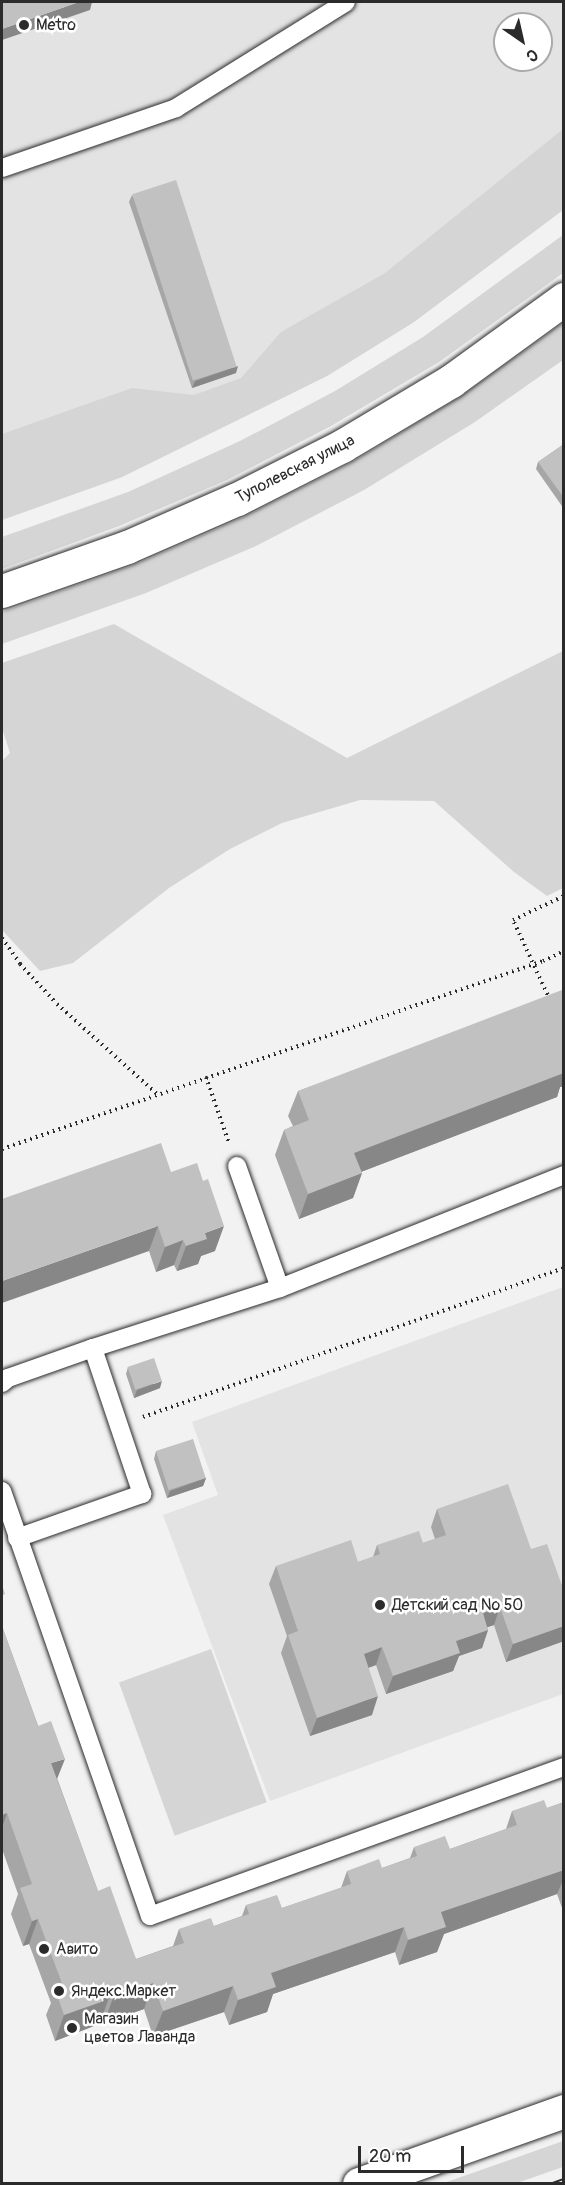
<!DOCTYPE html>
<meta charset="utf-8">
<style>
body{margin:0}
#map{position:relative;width:565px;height:2185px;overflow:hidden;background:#f2f2f2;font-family:Pangolin,sans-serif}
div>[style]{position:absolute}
.built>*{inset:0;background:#e3e3e3}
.green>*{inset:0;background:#d5d5d5;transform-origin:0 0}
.path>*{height:4px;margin-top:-2px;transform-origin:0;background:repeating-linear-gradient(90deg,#2b2b2b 0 1.5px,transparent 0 6px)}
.roads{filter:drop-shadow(0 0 2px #2b2b2b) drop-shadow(0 0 2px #2b2b2b)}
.lane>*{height:18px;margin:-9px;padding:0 9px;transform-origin:9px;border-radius:9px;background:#fff}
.street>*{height:33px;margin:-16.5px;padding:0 16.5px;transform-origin:16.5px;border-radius:16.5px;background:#fff}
.secondary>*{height:33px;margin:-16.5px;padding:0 16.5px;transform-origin:16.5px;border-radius:16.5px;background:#fff}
.tram>*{height:1.5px;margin:-0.75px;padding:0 0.75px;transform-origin:0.75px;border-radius:0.75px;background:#2b2b2b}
.wall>*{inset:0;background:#a6a6a6}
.shaded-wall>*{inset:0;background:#878787}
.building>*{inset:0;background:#c1c1c1;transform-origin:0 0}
.dots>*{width:16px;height:16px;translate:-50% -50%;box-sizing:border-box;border:3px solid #fff;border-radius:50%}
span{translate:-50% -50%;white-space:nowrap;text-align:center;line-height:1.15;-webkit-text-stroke:5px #fff;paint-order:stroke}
.poi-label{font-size:16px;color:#2b2b2b}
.left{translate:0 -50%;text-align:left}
.street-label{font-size:16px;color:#2b2b2b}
.frame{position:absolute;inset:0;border:3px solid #2b2b2b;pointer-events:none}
.north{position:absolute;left:493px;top:12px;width:60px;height:60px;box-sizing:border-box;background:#fff;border:2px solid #aaa;border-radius:50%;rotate:146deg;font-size:16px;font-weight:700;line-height:24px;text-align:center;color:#2b2b2b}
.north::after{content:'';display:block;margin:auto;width:21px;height:27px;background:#2b2b2b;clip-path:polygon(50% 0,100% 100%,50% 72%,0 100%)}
.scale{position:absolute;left:358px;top:2146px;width:106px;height:27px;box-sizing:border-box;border:3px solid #2b2b2b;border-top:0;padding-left:8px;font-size:18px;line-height:21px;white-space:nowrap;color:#2b2b2b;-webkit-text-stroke:4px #fff;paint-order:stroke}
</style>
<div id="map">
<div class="built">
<div style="clip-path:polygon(evenodd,2px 2px,563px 2px,563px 210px,414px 322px,327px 376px,122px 477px,2px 520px,2px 2px,505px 24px,541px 24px,541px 60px,505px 60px,505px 24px)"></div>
<div style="clip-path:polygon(563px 1287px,563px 1694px,270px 1801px,163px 1515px,218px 1495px,192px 1422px)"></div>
</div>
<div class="green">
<div style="clip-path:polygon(563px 129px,563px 210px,414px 322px,327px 376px,122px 477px,2px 520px,2px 434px,132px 388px,194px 395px,241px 378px,281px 332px,385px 273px)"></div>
<div style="clip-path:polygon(563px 235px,563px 273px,439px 362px,331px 426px,227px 480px,119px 526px,2px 569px,2px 537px,128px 492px,240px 441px,335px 391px,423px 337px)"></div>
<div style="clip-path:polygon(563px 323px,563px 360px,475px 422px,364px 490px,256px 546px,146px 593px,2px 644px,2px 612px,134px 565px,244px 517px,351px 463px,460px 397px)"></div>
<div style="clip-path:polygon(114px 624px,347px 758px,563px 651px,563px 888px,547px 896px,514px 872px,434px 801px,360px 800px,282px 823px,230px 849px,169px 888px,73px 963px,40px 971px,2px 930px,2px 761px,10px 753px,2px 728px,2px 663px)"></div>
<div style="left:211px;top:1649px;width:163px;height:98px;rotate:70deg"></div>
<div style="clip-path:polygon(563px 2141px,563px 2167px,517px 2183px,444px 2183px)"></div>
</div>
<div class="path">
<div style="left:2px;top:938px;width:32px;rotate:55deg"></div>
<div style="left:20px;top:964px;width:54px;rotate:47.2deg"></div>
<div style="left:57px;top:1004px;width:135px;rotate:42deg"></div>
<div style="left:550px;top:1000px;width:88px;rotate:-114.8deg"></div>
<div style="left:513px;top:920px;width:56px;rotate:-25.2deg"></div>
<div style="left:206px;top:1077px;width:70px;rotate:70.8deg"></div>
<div style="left:2px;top:1149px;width:573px;rotate:-19.16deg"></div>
<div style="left:543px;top:961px;width:23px;rotate:-25deg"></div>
<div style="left:143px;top:1417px;width:447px;rotate:-19.5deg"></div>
</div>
<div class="roads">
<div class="lane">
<div style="left:2px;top:168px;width:184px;rotate:-19deg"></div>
<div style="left:176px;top:108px;width:200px;rotate:-31.9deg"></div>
<div style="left:237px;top:1166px;width:129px;rotate:70.6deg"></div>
<div style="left:2px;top:1383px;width:8px;rotate:-40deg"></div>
<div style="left:8px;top:1378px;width:90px;rotate:-19.4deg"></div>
<div style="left:93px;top:1348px;width:196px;rotate:-17.8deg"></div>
<div style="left:280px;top:1288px;width:306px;rotate:-21.7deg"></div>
<div style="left:2px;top:1491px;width:450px;rotate:70.8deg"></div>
<div style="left:150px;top:1916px;width:440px;rotate:-19.8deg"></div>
<div style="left:17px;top:1538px;width:133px;rotate:-19.4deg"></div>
<div style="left:142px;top:1494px;width:154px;rotate:-108.6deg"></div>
</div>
<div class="street">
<div style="left:2px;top:591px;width:133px;rotate:-19.4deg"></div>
<div style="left:127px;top:547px;width:120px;rotate:-23.6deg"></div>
<div style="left:237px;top:499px;width:118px;rotate:-26.8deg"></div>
<div style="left:342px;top:446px;width:127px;rotate:-30.8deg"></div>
<div style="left:451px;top:381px;width:140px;rotate:-36deg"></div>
</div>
<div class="secondary">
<div style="left:359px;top:2184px;width:218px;rotate:-19.6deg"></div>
</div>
</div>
<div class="tram">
<div style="left:550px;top:2184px;width:15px;rotate:-20deg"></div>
</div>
<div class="wall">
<div style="clip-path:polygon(132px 195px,236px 373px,192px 388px,129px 202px)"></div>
<div style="clip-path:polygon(564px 444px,564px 509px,536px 469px,538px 462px)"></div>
<div style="clip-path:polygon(564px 995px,564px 1086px,560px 1087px,557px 1097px,361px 1172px,362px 1173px,353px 1198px,299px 1219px,275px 1155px,284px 1130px,293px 1126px,288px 1116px,298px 1091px)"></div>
<div style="clip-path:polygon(171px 1172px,215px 1251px,201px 1256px,198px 1264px,177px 1271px,174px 1265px,156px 1272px,149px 1251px)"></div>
<div style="clip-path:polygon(128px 1367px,160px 1388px,134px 1398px,126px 1374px)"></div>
<div style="clip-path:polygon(156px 1451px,206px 1478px,203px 1486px,167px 1498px,154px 1459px)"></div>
<div style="clip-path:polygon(437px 1509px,531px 1549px,564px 1591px,564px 1641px,506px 1662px,494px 1625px,487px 1627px,488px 1630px,482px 1648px,459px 1656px,453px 1671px,386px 1694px,376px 1665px,368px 1668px,372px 1715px,310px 1736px,281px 1653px,287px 1636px,269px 1584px,276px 1566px,358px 1562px,373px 1557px,377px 1545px,423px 1543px,435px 1539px,431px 1527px)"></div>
<div style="clip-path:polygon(2px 1626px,98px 1891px,136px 1959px,173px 1946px,179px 1929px,214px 1926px,242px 1916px,246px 1905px,282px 1908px,341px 1888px,347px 1871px,382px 1868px,410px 1858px,414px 1847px,450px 1849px,506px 1829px,512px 1811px,547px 1808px,564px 1802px,564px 1907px,562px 1908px,557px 1894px,444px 1934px,437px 1952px,399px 1965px,395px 1952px,273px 1994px,267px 2012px,229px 2025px,224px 2012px,153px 2036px,144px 2009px,104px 2023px,102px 2017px,97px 2019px,94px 2026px,55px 2041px,46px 2015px,51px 2003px,29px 1944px,23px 1946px,11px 1914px,18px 1894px,2px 1849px)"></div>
</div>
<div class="shaded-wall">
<div style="clip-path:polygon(79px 2px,92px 2px,90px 10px,2px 40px,2px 29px)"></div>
<div style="clip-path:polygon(238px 366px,236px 373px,192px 388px,195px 381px)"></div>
<div style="clip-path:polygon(564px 1064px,564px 1086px,560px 1087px,557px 1097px,345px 1178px,354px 1153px)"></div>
<div style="clip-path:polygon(362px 1173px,353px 1198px,299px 1219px,308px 1194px)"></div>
<div style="clip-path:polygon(158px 1226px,149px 1251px,2px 1303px,2px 1281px)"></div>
<div style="clip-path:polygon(224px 1226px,215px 1251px,201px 1256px,198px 1264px,177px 1271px,186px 1246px,205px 1233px)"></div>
<div style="clip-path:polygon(183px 1240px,174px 1265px,156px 1272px,165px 1247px)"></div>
<div style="clip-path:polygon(162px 1381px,160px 1388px,134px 1398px,137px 1390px)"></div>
<div style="clip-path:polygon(206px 1478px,203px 1486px,167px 1498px,170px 1491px)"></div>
<div style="clip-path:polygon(500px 1607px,494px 1625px,476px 1631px,483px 1613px)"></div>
<div style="clip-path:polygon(564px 1626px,564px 1641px,506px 1662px,513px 1644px)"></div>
<div style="clip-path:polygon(488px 1630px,482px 1648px,459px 1656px,453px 1671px,386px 1694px,393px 1676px,456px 1641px)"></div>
<div style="clip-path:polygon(382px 1647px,376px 1665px,357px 1672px,364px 1654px)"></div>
<div style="clip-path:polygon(378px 1696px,372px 1715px,310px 1736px,317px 1718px)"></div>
<div style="clip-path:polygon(65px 1759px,55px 1784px,51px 1763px)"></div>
<div style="clip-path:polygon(7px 1813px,2px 1828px,2px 1815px)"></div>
<div style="clip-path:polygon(564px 1870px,564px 1878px,557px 1894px,444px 1934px,437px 1952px,399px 1965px,408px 1940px,441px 1912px)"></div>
<div style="clip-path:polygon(38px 1919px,29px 1944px,23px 1946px,32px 1921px)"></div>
<div style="clip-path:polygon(404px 1927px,395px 1952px,273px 1994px,267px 2012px,229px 2025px,238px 2000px,271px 1973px)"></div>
<div style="clip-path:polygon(153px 1983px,144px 2009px,104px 2023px,113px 1998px)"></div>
<div style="clip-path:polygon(233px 1986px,224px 2012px,153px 2036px,163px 2011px)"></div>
<div style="clip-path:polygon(111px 1992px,102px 2017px,97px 2019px,94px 2026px,55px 2041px,64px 2015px,101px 1995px)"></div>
</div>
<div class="building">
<div style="clip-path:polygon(2px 2px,79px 2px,2px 29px)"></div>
<div style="left:176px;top:180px;width:196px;height:46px;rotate:72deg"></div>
<div style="clip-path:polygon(564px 444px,564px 498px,538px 462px)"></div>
<div style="clip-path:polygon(562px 990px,564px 995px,564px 1073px,354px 1153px,362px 1173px,308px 1194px,284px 1130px,309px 1120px,298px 1091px)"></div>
<div style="clip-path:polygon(161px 1143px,171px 1172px,197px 1163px,203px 1181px,208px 1179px,224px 1226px,205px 1233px,207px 1239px,186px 1246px,183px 1240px,165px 1247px,158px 1226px,2px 1281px,2px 1199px)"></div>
<div style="left:154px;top:1358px;width:24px;height:28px;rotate:71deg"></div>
<div style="left:193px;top:1439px;width:41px;height:39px;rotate:72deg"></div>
<div style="clip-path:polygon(508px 1484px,531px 1549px,547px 1544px,564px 1591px,564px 1626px,513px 1644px,500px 1607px,483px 1613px,488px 1630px,456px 1641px,460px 1653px,393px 1676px,382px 1647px,364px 1654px,378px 1696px,317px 1718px,288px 1635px,298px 1631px,276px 1566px,351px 1540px,358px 1562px,380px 1554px,377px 1545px,419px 1531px,423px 1543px,446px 1535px,437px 1509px)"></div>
<div style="clip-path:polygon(2px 1585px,5px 1594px,2px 1595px)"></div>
<div style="clip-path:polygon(2px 1626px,38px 1726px,51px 1721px,65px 1759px,51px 1763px,98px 1891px,110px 1886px,136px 1959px,184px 1943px,179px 1929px,211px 1918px,214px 1926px,249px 1914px,246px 1905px,277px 1895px,282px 1908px,351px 1884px,347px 1871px,379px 1859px,382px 1868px,417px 1856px,414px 1847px,445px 1836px,450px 1849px,517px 1825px,512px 1811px,544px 1800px,547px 1808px,564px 1802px,564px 1870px,441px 1912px,446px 1927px,408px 1940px,404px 1927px,271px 1973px,276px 1987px,238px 2000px,233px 1986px,163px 2011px,153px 1983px,113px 1998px,111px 1992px,101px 1995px,104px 2001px,64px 2015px,55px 1989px,63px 1986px,38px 1919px,32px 1921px,20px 1888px,32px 1884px,7px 1813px,2px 1815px)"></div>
</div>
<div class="dots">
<div style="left:24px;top:25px;background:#2b2b2b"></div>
<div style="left:380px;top:1605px;background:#2b2b2b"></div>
<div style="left:44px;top:1949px;background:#2b2b2b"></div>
<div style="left:59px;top:1991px;background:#2b2b2b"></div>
<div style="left:72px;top:2028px;background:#2b2b2b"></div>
</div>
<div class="poi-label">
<span class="left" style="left:36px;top:25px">Metro</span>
<span class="left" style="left:392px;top:1605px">Детский сад № 50</span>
<span class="left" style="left:56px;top:1949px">Авито</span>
<span class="left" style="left:71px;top:1991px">Яндекс.Маркет</span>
<span class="left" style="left:84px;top:2028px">Магазин<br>цветов Лаванда</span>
</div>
<div class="street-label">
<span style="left:295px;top:469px;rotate:-27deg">Туполевская улица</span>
</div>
<div class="frame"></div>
<div class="north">С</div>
<div class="scale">20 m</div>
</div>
